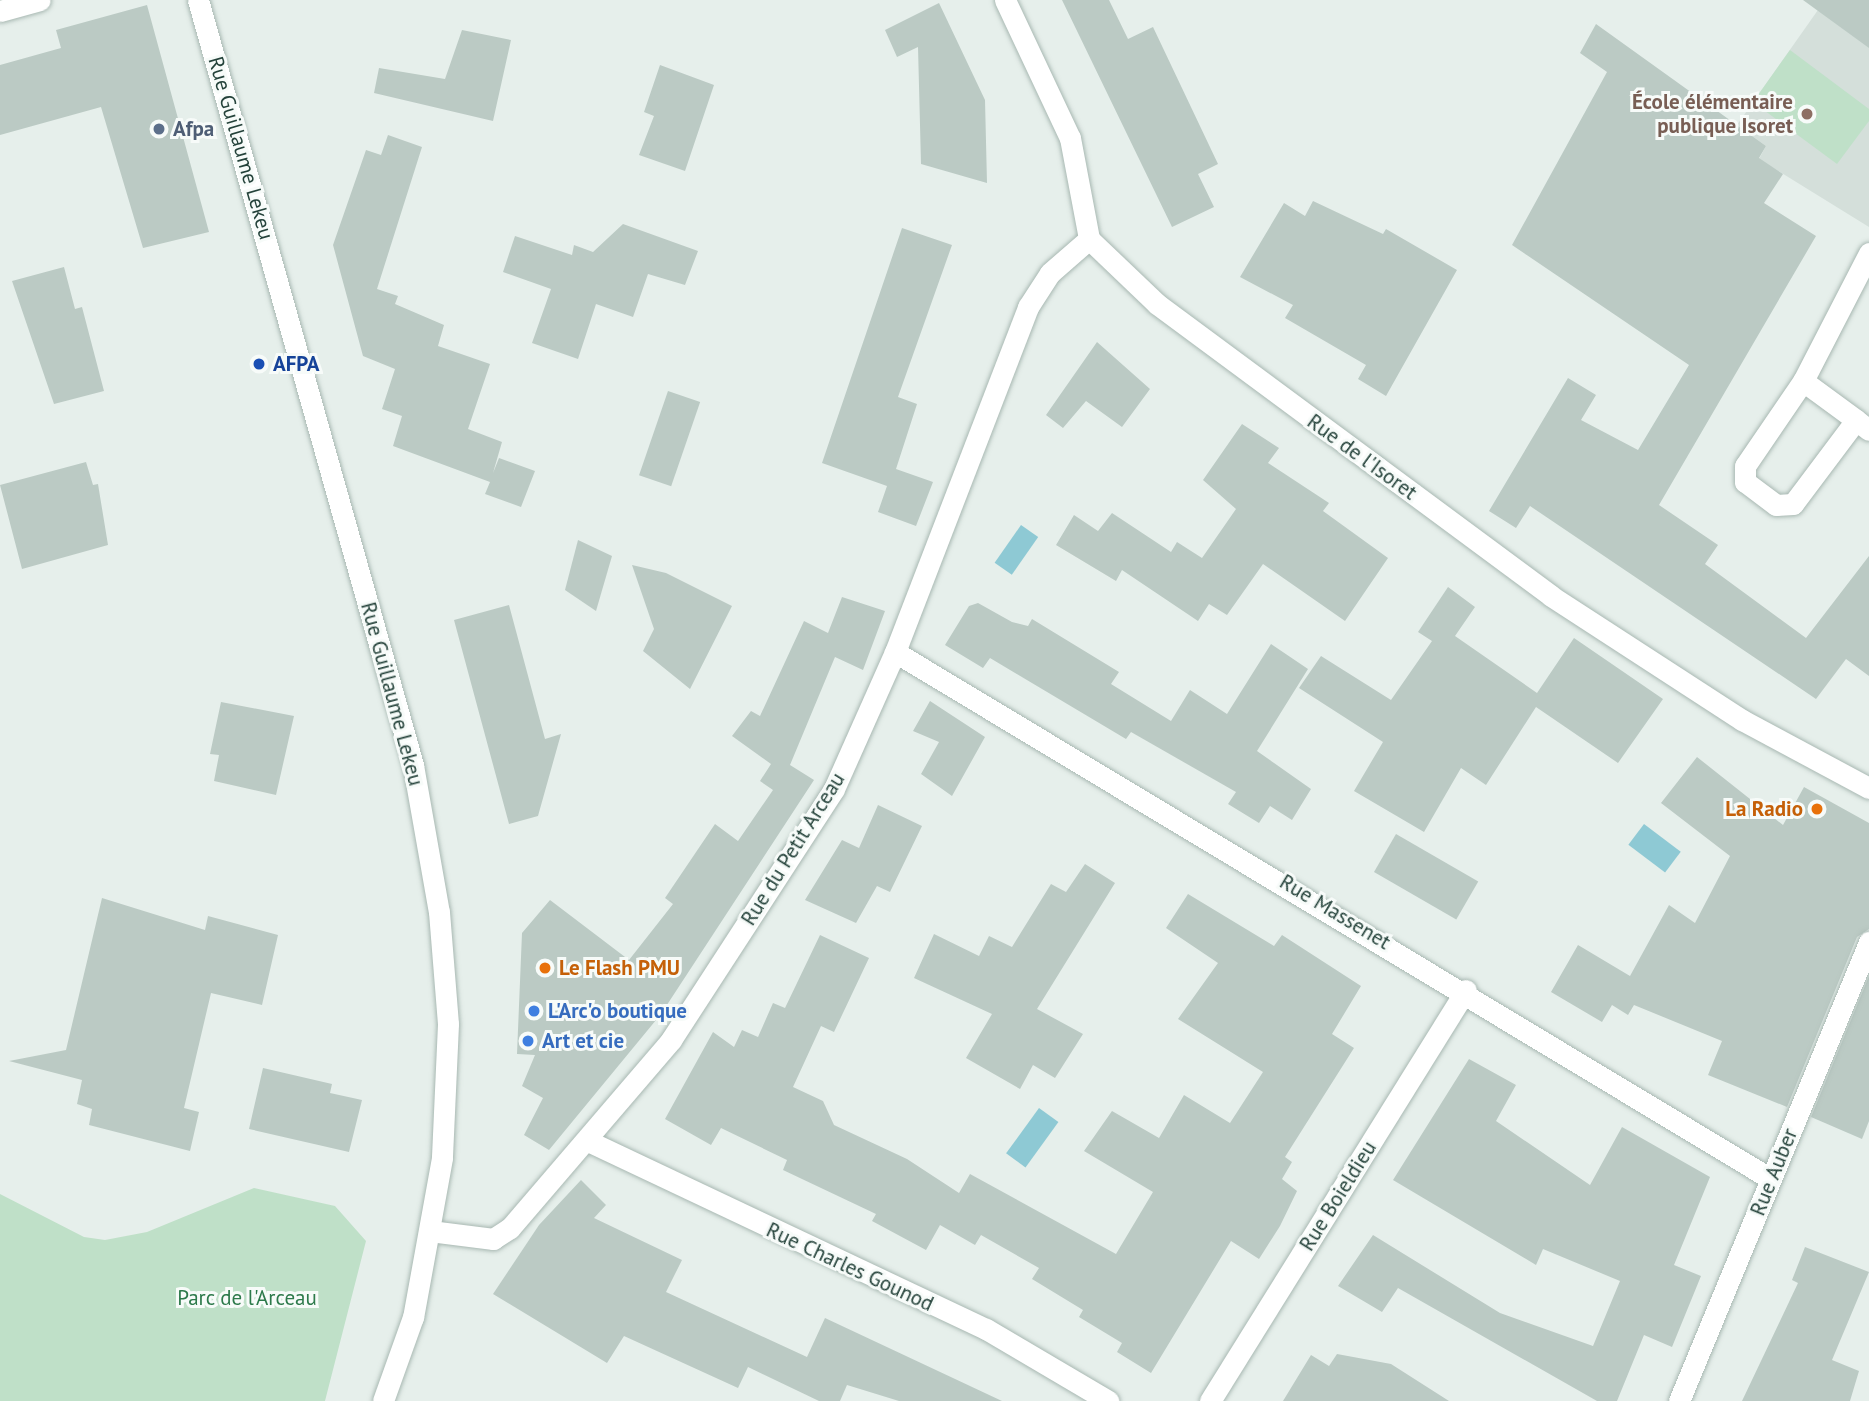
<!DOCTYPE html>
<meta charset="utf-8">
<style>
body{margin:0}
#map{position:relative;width:1869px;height:1401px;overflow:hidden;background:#e6efeb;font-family:"PT Sans",sans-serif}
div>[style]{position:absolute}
.built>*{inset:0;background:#d4dfda}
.green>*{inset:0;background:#bfe0c8}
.water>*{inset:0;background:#8ec9d4;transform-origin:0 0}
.building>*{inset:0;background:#bbcac4;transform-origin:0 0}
.roads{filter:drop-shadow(0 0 2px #a8b8b2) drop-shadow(0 0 2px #a8b8b2)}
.minor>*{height:21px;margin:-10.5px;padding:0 10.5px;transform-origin:10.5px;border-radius:10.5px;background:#fff}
.tertiary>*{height:21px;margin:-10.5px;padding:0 10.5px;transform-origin:10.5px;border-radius:10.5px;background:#fff}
.dots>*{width:19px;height:19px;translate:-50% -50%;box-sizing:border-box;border:4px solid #f7fbf9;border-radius:50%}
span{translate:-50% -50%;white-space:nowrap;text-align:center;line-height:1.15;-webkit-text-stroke:6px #f7fbf9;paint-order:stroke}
.education-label{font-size:21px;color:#785e54;font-weight:700}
.right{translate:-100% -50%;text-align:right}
.service-label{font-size:21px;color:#4e5e75;font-weight:700}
.left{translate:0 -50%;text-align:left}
.street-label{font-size:21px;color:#24423a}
.transit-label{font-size:21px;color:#164399;font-weight:700}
.food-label{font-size:21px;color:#c56008;font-weight:700}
.shop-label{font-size:21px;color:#366cbe;font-weight:700}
.park-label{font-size:21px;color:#2d7a4b}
</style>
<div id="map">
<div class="built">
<div style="clip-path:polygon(1825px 0,1869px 0,1869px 227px,1759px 159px,1766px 146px,1737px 125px)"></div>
</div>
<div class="green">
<div style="clip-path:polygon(1790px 50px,1869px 109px,1869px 121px,1837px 164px,1753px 102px)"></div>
<div style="clip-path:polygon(254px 1188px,335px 1206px,366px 1241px,325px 1401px,0 1401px,0 1194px,84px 1237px,105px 1240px,147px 1232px)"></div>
</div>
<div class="water">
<div style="left:1021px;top:525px;width:21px;height:46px;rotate:35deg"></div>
<div style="left:1644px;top:824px;width:46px;height:26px;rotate:37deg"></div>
<div style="left:1039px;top:1108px;width:24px;height:56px;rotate:36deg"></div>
</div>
<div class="building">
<div style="clip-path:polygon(1062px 0,1109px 0,1128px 39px,1153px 27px,1218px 164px,1198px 174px,1214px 207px,1172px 227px)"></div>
<div style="clip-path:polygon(1803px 0,1869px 0,1869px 48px)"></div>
<div style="clip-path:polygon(939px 3px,985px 100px,987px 183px,921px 164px,918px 47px,897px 57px,885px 30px)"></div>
<div style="clip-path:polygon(147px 5px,209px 232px,143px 248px,101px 107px,0 135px,0 65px,61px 48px,56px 30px)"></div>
<div style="clip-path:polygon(1596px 24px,1766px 146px,1759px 158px,1783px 174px,1764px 203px,1816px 236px,1659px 505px,1718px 545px,1705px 564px,1806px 638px,1869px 556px,1869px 676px,1846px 659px,1816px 699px,1530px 506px,1516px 528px,1489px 511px,1568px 378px,1596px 395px,1581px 420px,1638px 450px,1689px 365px,1512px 245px,1607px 72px,1580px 53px)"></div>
<div style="clip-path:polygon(462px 30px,511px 40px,493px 121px,374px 93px,379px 68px,445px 79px)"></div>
<div style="clip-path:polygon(660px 65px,714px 85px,685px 171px,639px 155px,654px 116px,644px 112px)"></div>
<div style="clip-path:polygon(388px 135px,422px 147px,377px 289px,398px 296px,395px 304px,444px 325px,438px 346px,490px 364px,468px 429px,502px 442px,493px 473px,499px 458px,535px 471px,521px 507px,485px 494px,490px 482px,393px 446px,402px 416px,382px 409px,395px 369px,363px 356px,333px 245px,366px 150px,381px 155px)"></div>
<div style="clip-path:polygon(1313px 201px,1383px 234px,1386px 229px,1457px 270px,1386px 396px,1358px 379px,1366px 365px,1285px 318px,1293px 305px,1240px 277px,1284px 203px,1305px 216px)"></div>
<div style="clip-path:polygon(623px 224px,698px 251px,685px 285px,648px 274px,633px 317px,596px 304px,578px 359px,532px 343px,551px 289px,503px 272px,515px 236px,572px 255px,574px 245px,593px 252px)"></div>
<div style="clip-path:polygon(902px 228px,952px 245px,898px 397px,917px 404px,896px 469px,933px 482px,916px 526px,878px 512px,887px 486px,822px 463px)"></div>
<div style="clip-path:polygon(64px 267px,75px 309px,82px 307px,104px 391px,54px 404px,12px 281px)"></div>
<div style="clip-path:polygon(1097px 342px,1150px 389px,1122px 427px,1086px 401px,1063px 428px,1046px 415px)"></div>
<div style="left:668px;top:391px;width:34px;height:89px;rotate:19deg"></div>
<div style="clip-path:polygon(1242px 424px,1279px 448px,1268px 463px,1329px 503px,1323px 511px,1388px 558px,1345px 621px,1263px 564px,1227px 615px,1209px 604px,1198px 621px,1122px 570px,1116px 581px,1056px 545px,1074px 515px,1098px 531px,1112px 513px,1171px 552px,1177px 542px,1202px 558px,1236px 509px,1203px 480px)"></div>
<div style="clip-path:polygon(86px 462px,93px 485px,98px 484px,108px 545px,22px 569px,0 485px)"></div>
<div style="clip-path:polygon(578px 540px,612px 556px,596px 611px,565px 590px)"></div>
<div style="clip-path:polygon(632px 565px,666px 573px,732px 606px,690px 689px,643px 651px,654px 629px)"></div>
<div style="clip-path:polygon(1448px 587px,1475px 607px,1455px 636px,1537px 693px,1574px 638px,1663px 699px,1618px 763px,1536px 707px,1486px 785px,1461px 768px,1424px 832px,1354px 791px,1383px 742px,1299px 688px,1321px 656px,1391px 700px,1432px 641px,1418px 632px)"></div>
<div style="clip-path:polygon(842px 597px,885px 611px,863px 670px,835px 657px,790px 765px,814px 780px,661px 1014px,549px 1150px,524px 1135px,543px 1098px,522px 1086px,535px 1055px,517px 1054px,522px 933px,550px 900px,629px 960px,673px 904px,665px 898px,715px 824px,738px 841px,773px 790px,760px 781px,771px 764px,732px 736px,751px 711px,760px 716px,804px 621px,828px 633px)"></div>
<div style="clip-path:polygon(978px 603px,1012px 622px,1028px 626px,1032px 619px,1119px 672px,1111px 684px,1171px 721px,1190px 690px,1227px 714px,1271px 644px,1308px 669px,1257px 751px,1311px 789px,1292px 820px,1270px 806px,1259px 823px,1228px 804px,1236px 792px,1131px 732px,1126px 739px,990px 658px,983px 668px,945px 645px,969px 606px)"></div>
<div style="clip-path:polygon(509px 605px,545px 739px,561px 734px,538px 816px,509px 824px,454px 620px)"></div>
<div style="clip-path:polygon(930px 701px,985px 737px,952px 796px,921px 774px,939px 742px,913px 731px)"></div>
<div style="clip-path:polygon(221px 702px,294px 716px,276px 795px,214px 781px,219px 755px,210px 754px)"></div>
<div style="clip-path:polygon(1697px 757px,1783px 825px,1804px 787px,1869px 823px,1869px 929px,1857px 937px,1787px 1107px,1708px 1075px,1722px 1041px,1634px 1005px,1628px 1015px,1612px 1005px,1602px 1022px,1551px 992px,1578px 945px,1630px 976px,1669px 905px,1695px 923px,1730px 856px,1661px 803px)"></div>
<div style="clip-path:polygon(878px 805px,922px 826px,890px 892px,877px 886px,856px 923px,805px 900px,842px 840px,859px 848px)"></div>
<div style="left:1396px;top:834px;width:95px;height:44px;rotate:30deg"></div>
<div style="clip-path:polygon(1085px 864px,1115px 883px,1037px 1009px,1083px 1034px,1055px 1078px,1033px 1065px,1020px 1089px,966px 1058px,992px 1014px,914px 978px,934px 934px,979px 956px,989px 936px,1012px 947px,1051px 884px,1066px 892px)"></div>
<div style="clip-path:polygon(1188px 894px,1274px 946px,1282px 935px,1361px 986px,1332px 1034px,1354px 1048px,1285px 1157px,1292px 1162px,1282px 1179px,1297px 1191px,1280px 1226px,1259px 1259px,1231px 1241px,1151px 1373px,1117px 1352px,1122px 1343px,1079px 1317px,1083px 1310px,1032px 1279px,1039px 1268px,981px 1235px,975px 1245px,940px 1225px,926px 1250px,872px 1221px,876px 1214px,783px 1170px,787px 1160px,721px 1128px,711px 1145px,665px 1119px,713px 1032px,734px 1047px,742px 1030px,758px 1037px,773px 1003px,785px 1008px,820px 935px,869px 958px,834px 1032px,821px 1026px,793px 1087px,823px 1101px,834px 1125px,907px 1159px,959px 1193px,970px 1174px,1116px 1254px,1153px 1192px,1084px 1151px,1112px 1111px,1159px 1138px,1184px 1095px,1230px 1123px,1263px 1072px,1178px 1019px,1218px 963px,1166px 928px)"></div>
<div style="clip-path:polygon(102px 898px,205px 930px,208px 916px,278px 935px,262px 1005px,211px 993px,184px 1108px,199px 1112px,190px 1151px,89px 1125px,92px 1109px,77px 1104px,82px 1080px,9px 1061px,66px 1050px)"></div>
<div style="clip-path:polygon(1869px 976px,1869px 1121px,1862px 1139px,1811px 1117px)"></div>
<div style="clip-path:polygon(1469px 1059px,1516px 1085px,1496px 1121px,1590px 1185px,1622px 1127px,1710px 1177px,1674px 1265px,1701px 1276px,1672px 1347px,1644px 1335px,1617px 1401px,1597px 1401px,1398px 1288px,1382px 1312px,1338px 1286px,1373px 1235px,1500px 1313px,1593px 1346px,1620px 1281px,1543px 1249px,1536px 1265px,1393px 1180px)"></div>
<div style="clip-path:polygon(263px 1068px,332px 1084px,330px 1093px,362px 1100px,349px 1152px,249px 1129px)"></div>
<div style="clip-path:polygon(581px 1180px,606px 1205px,594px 1218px,682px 1260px,666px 1292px,807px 1357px,825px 1318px,1002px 1401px,899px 1401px,847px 1385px,840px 1401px,819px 1401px,748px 1367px,738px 1388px,624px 1336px,607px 1363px,493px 1294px,539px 1225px)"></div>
<div style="clip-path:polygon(1805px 1247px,1869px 1272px,1832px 1360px,1859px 1371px,1850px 1401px,1742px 1401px,1798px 1283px,1792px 1280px)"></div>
<div style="clip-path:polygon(1337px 1354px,1391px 1364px,1449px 1401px,1283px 1401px,1311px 1355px,1329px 1366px)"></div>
</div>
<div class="roads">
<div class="minor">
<div style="left:1005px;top:0;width:153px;rotate:64.8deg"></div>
<div style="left:1070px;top:138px;width:103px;rotate:79.3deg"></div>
<div style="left:1089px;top:239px;width:94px;rotate:43.7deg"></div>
<div style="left:1157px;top:304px;width:490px;rotate:36.5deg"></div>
<div style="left:1551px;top:596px;width:228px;rotate:33deg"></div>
<div style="left:1742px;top:720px;width:144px;rotate:28.2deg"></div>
<div style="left:0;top:11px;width:41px;rotate:-15.4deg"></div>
<div style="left:1803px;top:381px;width:144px;rotate:-62.7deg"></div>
<div style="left:1856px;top:420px;width:105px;rotate:126.9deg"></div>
<div style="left:1793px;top:504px;width:17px;rotate:177deg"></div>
<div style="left:1776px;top:505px;width:39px;rotate:-143deg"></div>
<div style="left:1745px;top:482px;width:16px;rotate:-90deg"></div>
<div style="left:1745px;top:466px;width:103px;rotate:-55.7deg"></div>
<div style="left:1803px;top:381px;width:66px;rotate:36.3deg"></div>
<div style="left:1856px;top:420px;width:16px;rotate:38deg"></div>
<div style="left:895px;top:652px;width:1022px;rotate:31.03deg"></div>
<div style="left:588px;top:1141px;width:440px;rotate:25.3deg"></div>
<div style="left:986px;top:1329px;width:142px;rotate:30.5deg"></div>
<div style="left:430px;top:1231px;width:64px;rotate:7.2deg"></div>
<div style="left:493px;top:1239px;width:20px;rotate:-33deg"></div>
<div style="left:510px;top:1228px;width:248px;rotate:-49.4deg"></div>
<div style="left:671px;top:1040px;width:299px;rotate:-57deg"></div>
<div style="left:834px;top:789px;width:150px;rotate:-66deg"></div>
<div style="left:895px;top:652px;width:370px;rotate:-68.9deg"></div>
<div style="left:1028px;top:307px;width:40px;rotate:-57.1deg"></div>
<div style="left:1050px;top:273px;width:52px;rotate:-41.1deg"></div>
<div style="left:1210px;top:1401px;width:484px;rotate:-58.1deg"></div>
<div style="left:1679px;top:1401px;width:497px;rotate:-67.5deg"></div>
</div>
<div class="tertiary">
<div style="left:198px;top:0;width:795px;rotate:74.3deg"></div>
<div style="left:413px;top:765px;width:149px;rotate:80deg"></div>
<div style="left:439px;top:912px;width:112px;rotate:85.4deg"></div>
<div style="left:448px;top:1024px;width:134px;rotate:92.6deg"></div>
<div style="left:442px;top:1158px;width:162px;rotate:100.3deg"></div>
<div style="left:413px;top:1317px;width:89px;rotate:109.7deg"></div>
</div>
</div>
<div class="dots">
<div style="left:1807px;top:114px;background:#8d6e63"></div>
<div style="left:159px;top:129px;background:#5c6f8a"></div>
<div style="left:259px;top:364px;background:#1a4fb4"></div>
<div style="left:1817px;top:809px;background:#e8710a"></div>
<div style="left:545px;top:968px;background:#e8710a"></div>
<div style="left:534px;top:1011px;background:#3f7fe0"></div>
<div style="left:528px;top:1041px;background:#3f7fe0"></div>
</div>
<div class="education-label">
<span class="right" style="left:1793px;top:114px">École élémentaire<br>publique Isoret</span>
</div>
<div class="service-label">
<span class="left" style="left:173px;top:129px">Afpa</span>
</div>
<div class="street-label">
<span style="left:241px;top:148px;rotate:74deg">Rue Guillaume Lekeu</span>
<span style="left:1362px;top:457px;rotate:36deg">Rue de l'Isoret</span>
<span style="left:392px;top:694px;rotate:75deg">Rue Guillaume Lekeu</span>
<span style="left:793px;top:849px;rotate:-58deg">Rue du Petit Arceau</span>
<span style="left:1335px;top:912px;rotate:31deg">Rue Massenet</span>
<span style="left:1774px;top:1172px;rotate:-68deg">Rue Auber</span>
<span style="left:1338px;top:1196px;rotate:-58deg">Rue Boieldieu</span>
<span style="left:850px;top:1267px;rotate:25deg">Rue Charles Gounod</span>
</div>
<div class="transit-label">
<span class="left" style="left:273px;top:364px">AFPA</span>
</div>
<div class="food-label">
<span class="right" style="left:1803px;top:809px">La Radio</span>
<span class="left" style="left:559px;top:968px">Le Flash PMU</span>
</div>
<div class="shop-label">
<span class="left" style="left:548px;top:1011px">L'Arc'o boutique</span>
<span class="left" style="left:542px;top:1041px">Art et cie</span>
</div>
<div class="park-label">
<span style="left:247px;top:1298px">Parc de l'Arceau</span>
</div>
</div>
